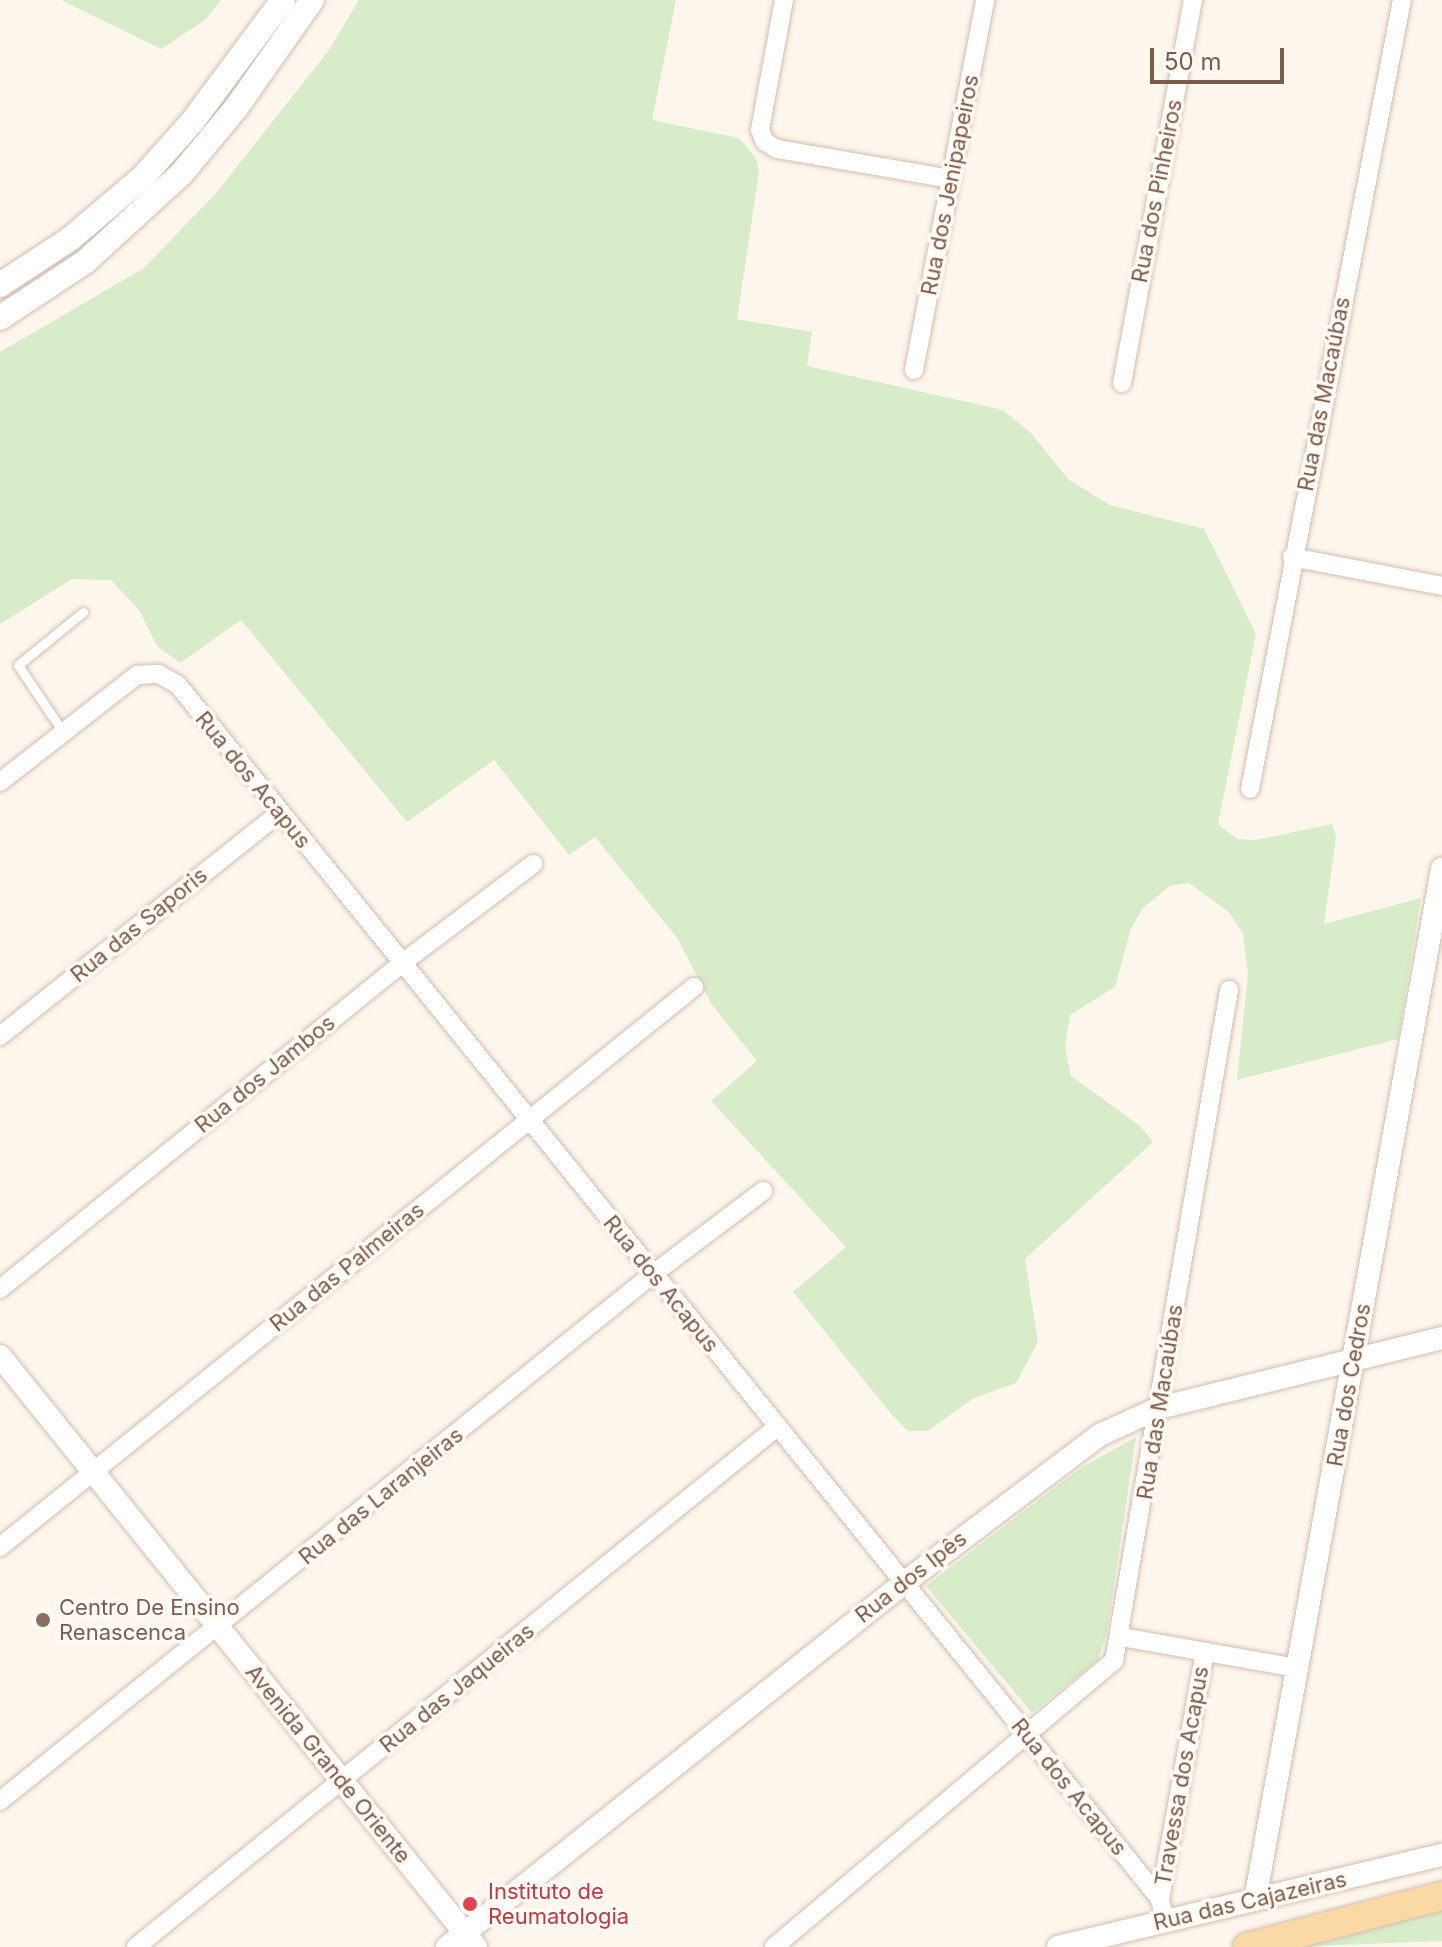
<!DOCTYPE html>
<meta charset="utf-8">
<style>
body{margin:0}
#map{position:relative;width:1442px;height:1947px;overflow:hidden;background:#fdf6ec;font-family:Inter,sans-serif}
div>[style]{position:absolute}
.green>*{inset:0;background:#d8ecc9}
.roads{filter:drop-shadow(0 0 2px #d1beb0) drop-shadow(0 0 2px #d1beb0)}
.service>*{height:9px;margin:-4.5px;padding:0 4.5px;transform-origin:4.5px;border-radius:4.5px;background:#fff}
.minor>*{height:18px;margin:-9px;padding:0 9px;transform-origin:9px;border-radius:9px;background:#fff}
.tertiary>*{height:22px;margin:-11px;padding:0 11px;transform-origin:11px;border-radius:11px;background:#fff}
.secondary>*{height:24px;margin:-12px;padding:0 12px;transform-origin:12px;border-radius:12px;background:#fff}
.primary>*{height:28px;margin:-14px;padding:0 14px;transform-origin:14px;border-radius:14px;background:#fbd9a5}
.dots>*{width:22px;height:22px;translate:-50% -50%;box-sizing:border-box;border:4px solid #fffaf3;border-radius:50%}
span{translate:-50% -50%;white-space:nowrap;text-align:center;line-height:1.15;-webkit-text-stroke:7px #fffaf3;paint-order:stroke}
.street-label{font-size:22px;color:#7a5c4d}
.education-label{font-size:22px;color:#785e54}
.left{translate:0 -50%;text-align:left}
.health-label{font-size:22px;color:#be3a42}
.scale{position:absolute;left:1150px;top:48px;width:134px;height:36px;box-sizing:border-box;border:4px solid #7a5c4d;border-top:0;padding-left:10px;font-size:24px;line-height:28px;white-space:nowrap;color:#7a5c4d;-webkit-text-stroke:6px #fffaf3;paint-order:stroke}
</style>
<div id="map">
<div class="green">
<div style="clip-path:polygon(61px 0,221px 0,205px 20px,161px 49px)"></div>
<div style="clip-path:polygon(359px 0,676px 0,652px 120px,739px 138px,756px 158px,759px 172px,737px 319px,812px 332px,807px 366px,1003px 410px,1030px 432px,1069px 480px,1110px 505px,1204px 529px,1256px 634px,1218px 824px,1237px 839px,1255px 840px,1332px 824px,1336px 837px,1324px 924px,1421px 898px,1398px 1039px,1237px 1080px,1248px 974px,1243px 934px,1229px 912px,1189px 883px,1170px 886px,1143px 908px,1131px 928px,1115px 987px,1070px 1015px,1065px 1048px,1071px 1076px,1140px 1126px,1153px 1142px,1025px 1259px,1038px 1342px,1016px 1383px,974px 1398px,928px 1431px,908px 1431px,892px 1415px,793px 1292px,846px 1247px,711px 1101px,757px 1061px,712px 1005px,678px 939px,595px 837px,569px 855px,494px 760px,407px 822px,241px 620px,180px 663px,157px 646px,139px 610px,111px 580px,72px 579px,0 624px,0 352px,144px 268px,217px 192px,329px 50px)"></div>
<div style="clip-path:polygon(1136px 1437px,1107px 1632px,1098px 1660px,1032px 1713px,926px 1586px,1079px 1469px)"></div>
<div style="clip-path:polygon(1442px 1908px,1442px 1941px,1285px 1947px)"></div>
</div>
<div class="roads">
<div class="service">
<div style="left:63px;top:732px;width:81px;rotate:-123.9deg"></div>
<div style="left:18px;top:665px;width:84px;rotate:-39.2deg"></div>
</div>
<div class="minor">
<div style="left:784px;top:0;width:132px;rotate:100.5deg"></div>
<div style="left:760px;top:130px;width:13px;rotate:67deg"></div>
<div style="left:765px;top:142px;width:14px;rotate:30deg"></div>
<div style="left:777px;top:149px;width:177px;rotate:9.8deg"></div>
<div style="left:914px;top:370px;width:377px;rotate:-79.1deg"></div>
<div style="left:1122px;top:383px;width:390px;rotate:-79.5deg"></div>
<div style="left:1292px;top:557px;width:153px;rotate:10.9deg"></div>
<div style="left:0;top:782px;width:174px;rotate:-38deg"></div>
<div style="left:137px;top:675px;width:22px;rotate:-3deg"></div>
<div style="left:159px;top:674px;width:22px;rotate:30deg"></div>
<div style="left:178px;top:685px;width:1561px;rotate:51.03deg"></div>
<div style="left:1160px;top:1899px;width:23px;rotate:77deg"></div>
<div style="left:1250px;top:789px;width:804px;rotate:-79.1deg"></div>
<div style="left:0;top:1036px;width:357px;rotate:-38.6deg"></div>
<div style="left:0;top:1289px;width:516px;rotate:-39.02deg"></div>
<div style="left:401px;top:964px;width:166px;rotate:-37.1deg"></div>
<div style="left:0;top:1547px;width:892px;rotate:-38.9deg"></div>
<div style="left:1121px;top:1637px;width:179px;rotate:10deg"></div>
<div style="left:0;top:1801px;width:839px;rotate:-38.91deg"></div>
<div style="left:653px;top:1274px;width:138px;rotate:-37deg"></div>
<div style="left:1160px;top:1899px;width:251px;rotate:-79.7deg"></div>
<div style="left:136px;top:1947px;width:825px;rotate:-39.05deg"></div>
<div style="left:774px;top:1947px;width:444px;rotate:-40.1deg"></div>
<div style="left:1114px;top:1661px;width:681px;rotate:-80.27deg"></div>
</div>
<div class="tertiary">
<div style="left:0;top:1356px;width:759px;rotate:51.15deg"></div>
<div style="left:1255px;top:1900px;width:1048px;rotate:-79.72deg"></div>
<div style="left:447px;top:1947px;width:584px;rotate:-38.54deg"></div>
<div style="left:904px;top:1583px;width:246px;rotate:-37.1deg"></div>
<div style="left:1100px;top:1435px;width:65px;rotate:-24.6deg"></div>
<div style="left:1159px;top:1408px;width:292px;rotate:-13.9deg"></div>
<div style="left:1058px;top:1947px;width:395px;rotate:-13.5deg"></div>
</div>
<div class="secondary">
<div style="left:0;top:285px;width:84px;rotate:-33.3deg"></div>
<div style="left:70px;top:239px;width:96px;rotate:-40.3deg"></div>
<div style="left:143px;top:177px;width:74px;rotate:-48.3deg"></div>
<div style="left:192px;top:122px;width:152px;rotate:-53.3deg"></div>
<div style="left:0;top:318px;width:102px;rotate:-33.4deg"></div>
<div style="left:85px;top:262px;width:132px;rotate:-42.5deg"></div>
<div style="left:182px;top:173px;width:85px;rotate:-50.3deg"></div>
<div style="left:236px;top:108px;width:132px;rotate:-54.9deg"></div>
</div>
<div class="primary">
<div style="left:1247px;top:1947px;width:202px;rotate:-14.7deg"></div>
</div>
</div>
<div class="dots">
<div style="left:43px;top:1620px;background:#8d6e63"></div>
<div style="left:470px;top:1904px;background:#e0444e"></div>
</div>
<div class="street-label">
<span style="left:950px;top:185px;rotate:-79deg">Rua dos Jenipapeiros</span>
<span style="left:1157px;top:191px;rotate:-79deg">Rua dos Pinheiros</span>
<span style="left:1324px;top:394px;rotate:-79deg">Rua das Macaúbas</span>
<span style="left:253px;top:780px;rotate:51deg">Rua dos Acapus</span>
<span style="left:139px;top:925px;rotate:-39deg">Rua das Saporis</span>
<span style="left:265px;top:1074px;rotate:-39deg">Rua dos Jambos</span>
<span style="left:347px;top:1267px;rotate:-39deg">Rua das Palmeiras</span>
<span style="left:661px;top:1284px;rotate:51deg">Rua dos Acapus</span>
<span style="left:1349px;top:1385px;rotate:-80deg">Rua dos Cedros</span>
<span style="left:1160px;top:1402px;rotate:-81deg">Rua das Macaúbas</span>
<span style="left:381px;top:1496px;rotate:-39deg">Rua das Laranjeiras</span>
<span style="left:911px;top:1577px;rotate:-38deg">Rua dos Ipês</span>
<span style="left:457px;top:1688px;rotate:-39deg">Rua das Jaqueiras</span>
<span style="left:328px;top:1764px;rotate:51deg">Avenida Grande Oriente</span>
<span style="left:1182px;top:1776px;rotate:-80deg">Travessa dos Acapus</span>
<span style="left:1069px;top:1787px;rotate:51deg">Rua dos Acapus</span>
<span style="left:1250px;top:1901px;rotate:-13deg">Rua das Cajazeiras</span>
</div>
<div class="education-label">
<span class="left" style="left:59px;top:1620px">Centro De Ensino<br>Renascenca</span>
</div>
<div class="health-label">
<span class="left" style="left:488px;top:1904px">Instituto de<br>Reumatologia</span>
</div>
<div class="scale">50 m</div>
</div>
